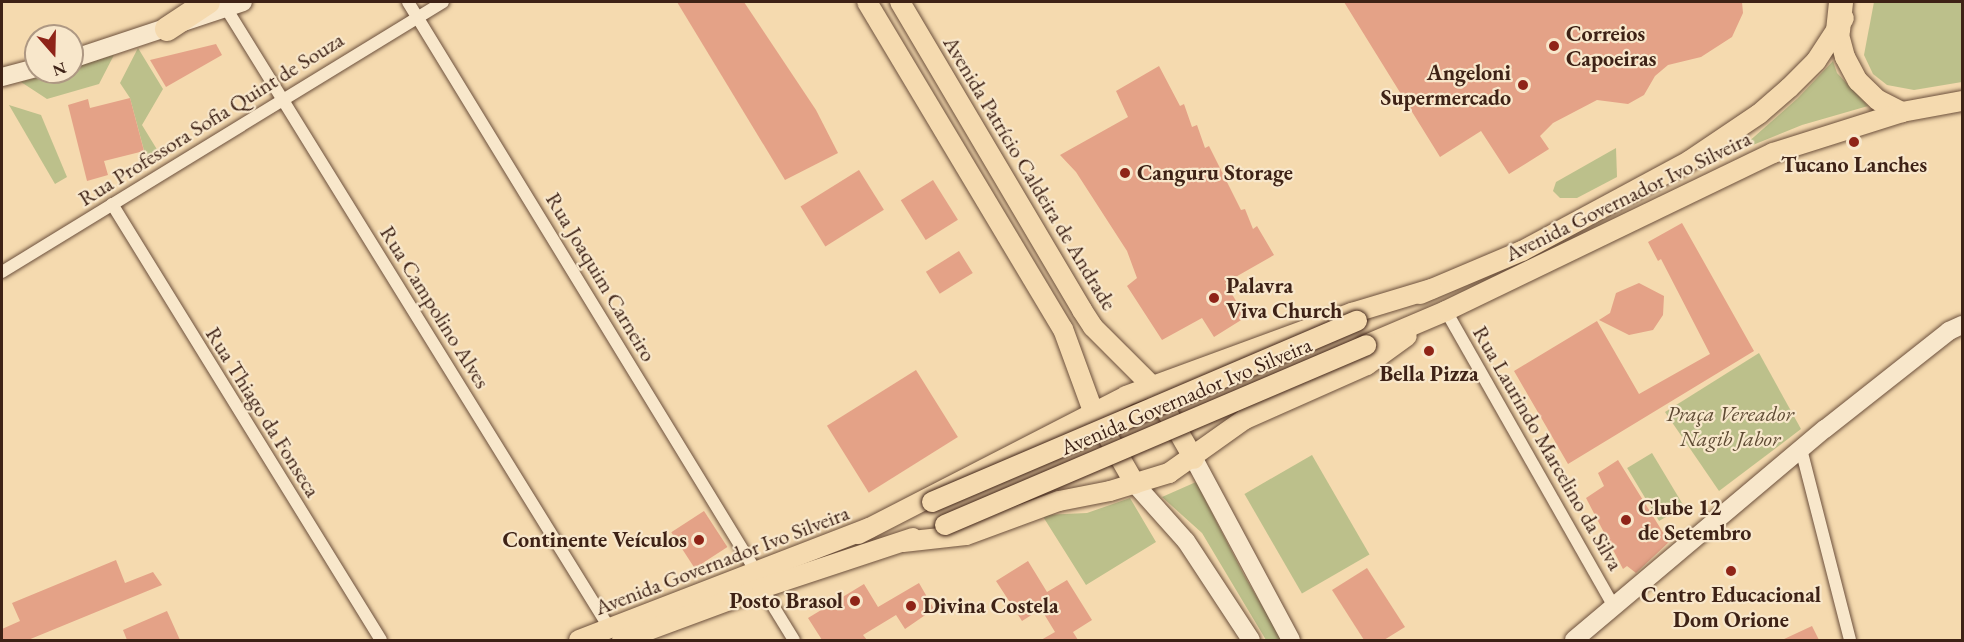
<!DOCTYPE html>
<meta charset="utf-8">
<style>
body{margin:0}
#map{position:relative;width:1964px;height:642px;overflow:hidden;background:#f5daaf;font-family:"EB Garamond",serif}
div>[style]{position:absolute}
.green>*{inset:0;background:#bcc08b;transform-origin:0 0}
.building>*{inset:0;background:#e4a287;transform-origin:0 0}
.roads{filter:drop-shadow(0 0 2px #6c503c) drop-shadow(0 0 2px #6c503c)}
.street>*{height:12px;margin:-6px;padding:0 6px;transform-origin:6px;border-radius:6px;background:#f8e7cb}
.secondary>*{height:18px;margin:-9px;padding:0 9px;transform-origin:9px;border-radius:9px;background:#f8e7cb}
.primary>*{height:20px;margin:-10px;padding:0 10px;transform-origin:10px;border-radius:10px;background:#f5daaf}
.highway>*{height:24px;margin:-12px;padding:0 12px;transform-origin:12px;border-radius:12px;background:#f5daaf}
.bridges{filter:drop-shadow(0 0 2px #3e2216) drop-shadow(0 0 2px #3e2216)}
.primary-bridge>*{height:20px;margin:-10px;padding:0 10px;transform-origin:10px;border-radius:10px;background:#f5daaf}
.dots>*{width:16px;height:16px;translate:-50% -50%;box-sizing:border-box;border:3px solid #f8e7cb;border-radius:50%}
span{translate:-50% -50%;white-space:nowrap;text-align:center;line-height:1.15;-webkit-text-stroke:4.5px #f8e7cb;paint-order:stroke}
.poi-label{font-size:22px;color:#3e2216;font-weight:700}
.left{translate:0 -50%;text-align:left}
.right{translate:-100% -50%;text-align:right}
.street-label{font-size:22px;color:#3e2216}
.park-label{font-size:22px;color:#5e4a33;font-style:italic}
.frame{position:absolute;inset:0;border:3px solid #3e2216;pointer-events:none}
.north{position:absolute;left:24px;top:24px;width:60px;height:60px;box-sizing:border-box;background:#f8e7cb;border:2px solid #ae9883;border-radius:50%;rotate:160deg;font-size:16px;font-weight:700;line-height:24px;text-align:center;color:#3e2216}
.north::after{content:'';display:block;margin:auto;width:21px;height:27px;background:#8f2418;clip-path:polygon(50% 0,100% 100%,50% 72%,0 100%)}
</style>
<div id="map">
<div class="green">
<div style="clip-path:polygon(1874px 2px,1962px 2px,1962px 82px,1914px 90px,1887px 85px,1873px 74px,1864px 55px)"></div>
<div style="clip-path:polygon(138px 48px,163px 89px,142px 125px,161px 156px,146px 158px,130px 98px,120px 83px)"></div>
<div style="clip-path:polygon(114px 55px,99px 84px,47px 99px,21px 82px,56px 72px,72px 72px,72px 67px)"></div>
<div style="clip-path:polygon(1833px 61px,1837px 73px,1868px 106px,1802px 125px,1738px 151px,1798px 98px)"></div>
<div style="clip-path:polygon(9px 105px,41px 115px,67px 177px,55px 184px)"></div>
<div style="clip-path:polygon(1616px 148px,1617px 177px,1577px 198px,1560px 198px,1553px 191px,1556px 182px)"></div>
<div style="clip-path:polygon(1759px 353px,1801px 429px,1719px 491px,1665px 412px)"></div>
<div style="left:1652px;top:453px;width:62px;height:29px;rotate:59deg"></div>
<div style="left:1312px;top:455px;width:115px;height:78px;rotate:60deg"></div>
<div style="clip-path:polygon(1196px 482px,1244px 575px,1282px 640px,1266px 640px,1202px 533px,1162px 497px)"></div>
<div style="clip-path:polygon(1130px 498px,1156px 542px,1086px 585px,1042px 515px,1087px 513px)"></div>
</div>
<div class="building">
<div style="clip-path:polygon(677px 2px,744px 2px,816px 110px,838px 153px,785px 180px)"></div>
<div style="clip-path:polygon(1344px 2px,1742px 2px,1743px 13px,1732px 37px,1701px 57px,1668px 65px,1655px 76px,1644px 95px,1628px 104px,1597px 100px,1553px 123px,1540px 136px,1549px 149px,1509px 174px,1481px 131px,1440px 157px)"></div>
<div style="clip-path:polygon(216px 44px,222px 55px,166px 87px,150px 60px)"></div>
<div style="clip-path:polygon(1159px 66px,1180px 106px,1184px 104px,1192px 127px,1197px 125px,1205px 148px,1209px 146px,1241px 210px,1245px 209px,1253px 229px,1257px 226px,1274px 255px,1225px 283px,1246px 317px,1214px 337px,1202px 318px,1162px 340px,1127px 286px,1137px 278px,1127px 251px,1076px 172px,1060px 155px,1128px 117px,1116px 91px)"></div>
<div style="clip-path:polygon(130px 98px,144px 151px,104px 161px,108px 175px,87px 181px,68px 105px,88px 99px,90px 108px)"></div>
<div style="left:859px;top:170px;width:47px;height:69px;rotate:58deg"></div>
<div style="left:933px;top:180px;width:47px;height:38px;rotate:58deg"></div>
<div style="clip-path:polygon(1682px 223px,1754px 351px,1568px 464px,1514px 371px,1597px 321px,1639px 394px,1710px 354px,1661px 259px,1658px 261px,1648px 242px)"></div>
<div style="left:959px;top:251px;width:26px;height:39px;rotate:58deg"></div>
<div style="clip-path:polygon(1639px 283px,1664px 296px,1663px 315px,1653px 330px,1629px 335px,1599px 320px,1610px 313px,1616px 293px)"></div>
<div style="left:916px;top:370px;width:79px;height:105px;rotate:58deg"></div>
<div style="clip-path:polygon(1618px 460px,1669px 542px,1636px 573px,1627px 566px,1623px 569px,1586px 498px,1604px 486px,1598px 473px)"></div>
<div style="left:704px;top:511px;width:43px;height:39px;rotate:57deg"></div>
<div style="clip-path:polygon(116px 560px,125px 583px,153px 572px,162px 585px,28px 640px,2px 640px,2px 629px,20px 621px,12px 603px)"></div>
<div style="clip-path:polygon(1028px 561px,1047px 592px,1067px 580px,1092px 620px,1073px 632px,1078px 640px,1041px 640px,1055px 632px,1041px 609px,1022px 621px,996px 581px)"></div>
<div style="clip-path:polygon(1367px 568px,1405px 627px,1384px 640px,1364px 640px,1332px 590px)"></div>
<div style="clip-path:polygon(919px 583px,934px 609px,905px 629px,896px 615px,863px 635px,867px 640px,822px 640px,808px 618px,864px 584px,878px 607px)"></div>
<div style="clip-path:polygon(167px 611px,180px 640px,127px 640px,123px 630px)"></div>
<div style="clip-path:polygon(1812px 626px,1819px 640px,1782px 640px)"></div>
</div>
<div class="roads">
<div class="street">
<div style="left:408px;top:2px;width:669px;rotate:58.57deg"></div>
<div style="left:226px;top:8px;width:730px;rotate:58.27deg"></div>
<div style="left:112px;top:204px;width:512px;rotate:58.33deg"></div>
<div style="left:2px;top:272px;width:517px;rotate:-31.48deg"></div>
<div style="left:1446px;top:311px;width:338px;rotate:60.4deg"></div>
<div style="left:1801px;top:449px;width:197px;rotate:75.6deg"></div>
<div style="left:762px;top:588px;width:61px;rotate:58.4deg"></div>
</div>
<div class="secondary">
<div style="left:72px;top:59px;width:180px;rotate:-18.4deg"></div>
<div style="left:2px;top:77px;width:35px;rotate:-15deg"></div>
<div style="left:1194px;top:459px;width:205px;rotate:61.8deg"></div>
<div style="left:1135px;top:484px;width:76px;rotate:48.2deg"></div>
<div style="left:1186px;top:541px;width:118px;rotate:56.7deg"></div>
<div style="left:1574px;top:640px;width:328px;rotate:-40.1deg"></div>
<div style="left:1825px;top:429px;width:158px;rotate:-38.3deg"></div>
<div style="left:1949px;top:331px;width:14px;rotate:-25deg"></div>
</div>
<div class="primary">
<div style="left:867px;top:2px;width:381px;rotate:59.1deg"></div>
<div style="left:1063px;top:329px;width:87px;rotate:69.9deg"></div>
<div style="left:1093px;top:411px;width:84px;rotate:60.1deg"></div>
<div style="left:900px;top:2px;width:358px;rotate:59.4deg"></div>
<div style="left:1082px;top:310px;width:20px;rotate:57deg"></div>
<div style="left:1093px;top:327px;width:83px;rotate:45deg"></div>
<div style="left:1152px;top:386px;width:84px;rotate:60.1deg"></div>
<div style="left:1838px;top:31px;width:27px;rotate:75deg"></div>
<div style="left:1845px;top:57px;width:27px;rotate:62deg"></div>
<div style="left:1858px;top:81px;width:28px;rotate:44deg"></div>
<div style="left:1878px;top:100px;width:27px;rotate:27deg"></div>
<div style="left:1420px;top:294px;width:111px;rotate:-22.9deg"></div>
<div style="left:1522px;top:251px;width:190px;rotate:-28.3deg"></div>
<div style="left:1689px;top:161px;width:84px;rotate:-33.9deg"></div>
<div style="left:1759px;top:114px;width:40px;rotate:-41deg"></div>
<div style="left:1789px;top:88px;width:38px;rotate:-45deg"></div>
<div style="left:1816px;top:61px;width:51px;rotate:-56.9deg"></div>
<div style="left:1366px;top:345px;width:87px;rotate:-23deg"></div>
<div style="left:1446px;top:311px;width:363px;rotate:-25.8deg"></div>
<div style="left:1773px;top:153px;width:135px;rotate:-17.6deg"></div>
<div style="left:1902px;top:112px;width:61px;rotate:-10.4deg"></div>
<div style="left:858px;top:534px;width:301px;rotate:-27.2deg"></div>
<div style="left:1126px;top:396px;width:241px;rotate:-20.2deg"></div>
<div style="left:1352px;top:313px;width:83px;rotate:-16.9deg"></div>
<div style="left:903px;top:542px;width:63px;rotate:-6.3deg"></div>
<div style="left:966px;top:535px;width:99px;rotate:-20.1deg"></div>
<div style="left:1059px;top:501px;width:52px;rotate:-11.1deg"></div>
<div style="left:1110px;top:491px;width:62px;rotate:-17deg"></div>
<div style="left:1169px;top:473px;width:93px;rotate:-35.4deg"></div>
<div style="left:1245px;top:419px;width:133px;rotate:-23.9deg"></div>
<div style="left:1367px;top:365px;width:49px;rotate:-35.9deg"></div>
<div style="left:579px;top:640px;width:312px;rotate:-21.1deg"></div>
<div style="left:622px;top:640px;width:149px;rotate:-20.4deg"></div>
<div style="left:762px;top:588px;width:159px;rotate:-18.3deg"></div>
</div>
<div class="highway">
<div style="left:167px;top:29px;width:49px;rotate:-33.4deg"></div>
<div style="left:1838px;top:31px;width:29px;rotate:-84deg"></div>
</div>
</div>
<div class="bridges">
<div class="primary-bridge">
<div style="left:932px;top:502px;width:462px;rotate:-23.1deg"></div>
<div style="left:945px;top:525px;width:458px;rotate:-23.1deg"></div>
</div>
</div>
<div class="dots">
<div style="left:1554px;top:46px;background:#8f2418"></div>
<div style="left:1523px;top:85px;background:#8f2418"></div>
<div style="left:1854px;top:142px;background:#8f2418"></div>
<div style="left:1125px;top:173px;background:#8f2418"></div>
<div style="left:1214px;top:298px;background:#8f2418"></div>
<div style="left:1429px;top:351px;background:#8f2418"></div>
<div style="left:1626px;top:520px;background:#8f2418"></div>
<div style="left:699px;top:540px;background:#8f2418"></div>
<div style="left:1731px;top:571px;background:#8f2418"></div>
<div style="left:855px;top:601px;background:#8f2418"></div>
<div style="left:911px;top:606px;background:#8f2418"></div>
</div>
<div class="poi-label">
<span class="left" style="left:1566px;top:46px">Correios<br>Capoeiras</span>
<span class="right" style="left:1511px;top:85px">Angeloni<br>Supermercado</span>
<span style="left:1854px;top:165px">Tucano Lanches</span>
<span class="left" style="left:1137px;top:173px">Canguru Storage</span>
<span class="left" style="left:1226px;top:298px">Palavra<br>Viva Church</span>
<span style="left:1429px;top:374px">Bella Pizza</span>
<span class="left" style="left:1638px;top:520px">Clube 12<br>de Setembro</span>
<span class="right" style="left:687px;top:540px">Continente Veículos</span>
<span style="left:1731px;top:607px">Centro Educacional<br>Dom Orione</span>
<span class="right" style="left:843px;top:601px">Posto Brasol</span>
<span class="left" style="left:923px;top:606px">Divina Costela</span>
</div>
<div class="street-label">
<span style="left:211px;top:119px;rotate:-32deg">Rua Professora Sofia Quint de Souza</span>
<span style="left:1030px;top:173px;rotate:59deg">Avenida Patrício Caldeira de Andrade</span>
<span style="left:1628px;top:196px;rotate:-26deg">Avenida Governador Ivo Silveira</span>
<span style="left:601px;top:277px;rotate:59deg">Rua Joaquim Carneiro</span>
<span style="left:435px;top:307px;rotate:58deg">Rua Campolino Alves</span>
<span style="left:1186px;top:396px;rotate:-23deg">Avenida Governador Ivo Silveira</span>
<span style="left:263px;top:412px;rotate:58deg">Rua Thiago da Fonseca</span>
<span style="left:1548px;top:448px;rotate:60deg">Rua Laurindo Marcelino da Silva</span>
<span style="left:722px;top:560px;rotate:-21deg">Avenida Governador Ivo Silveira</span>
</div>
<div class="park-label">
<span style="left:1730px;top:426px">Praça Vereador<br>Nagib Jabor</span>
</div>
<div class="frame"></div>
<div class="north">N</div>
</div>
